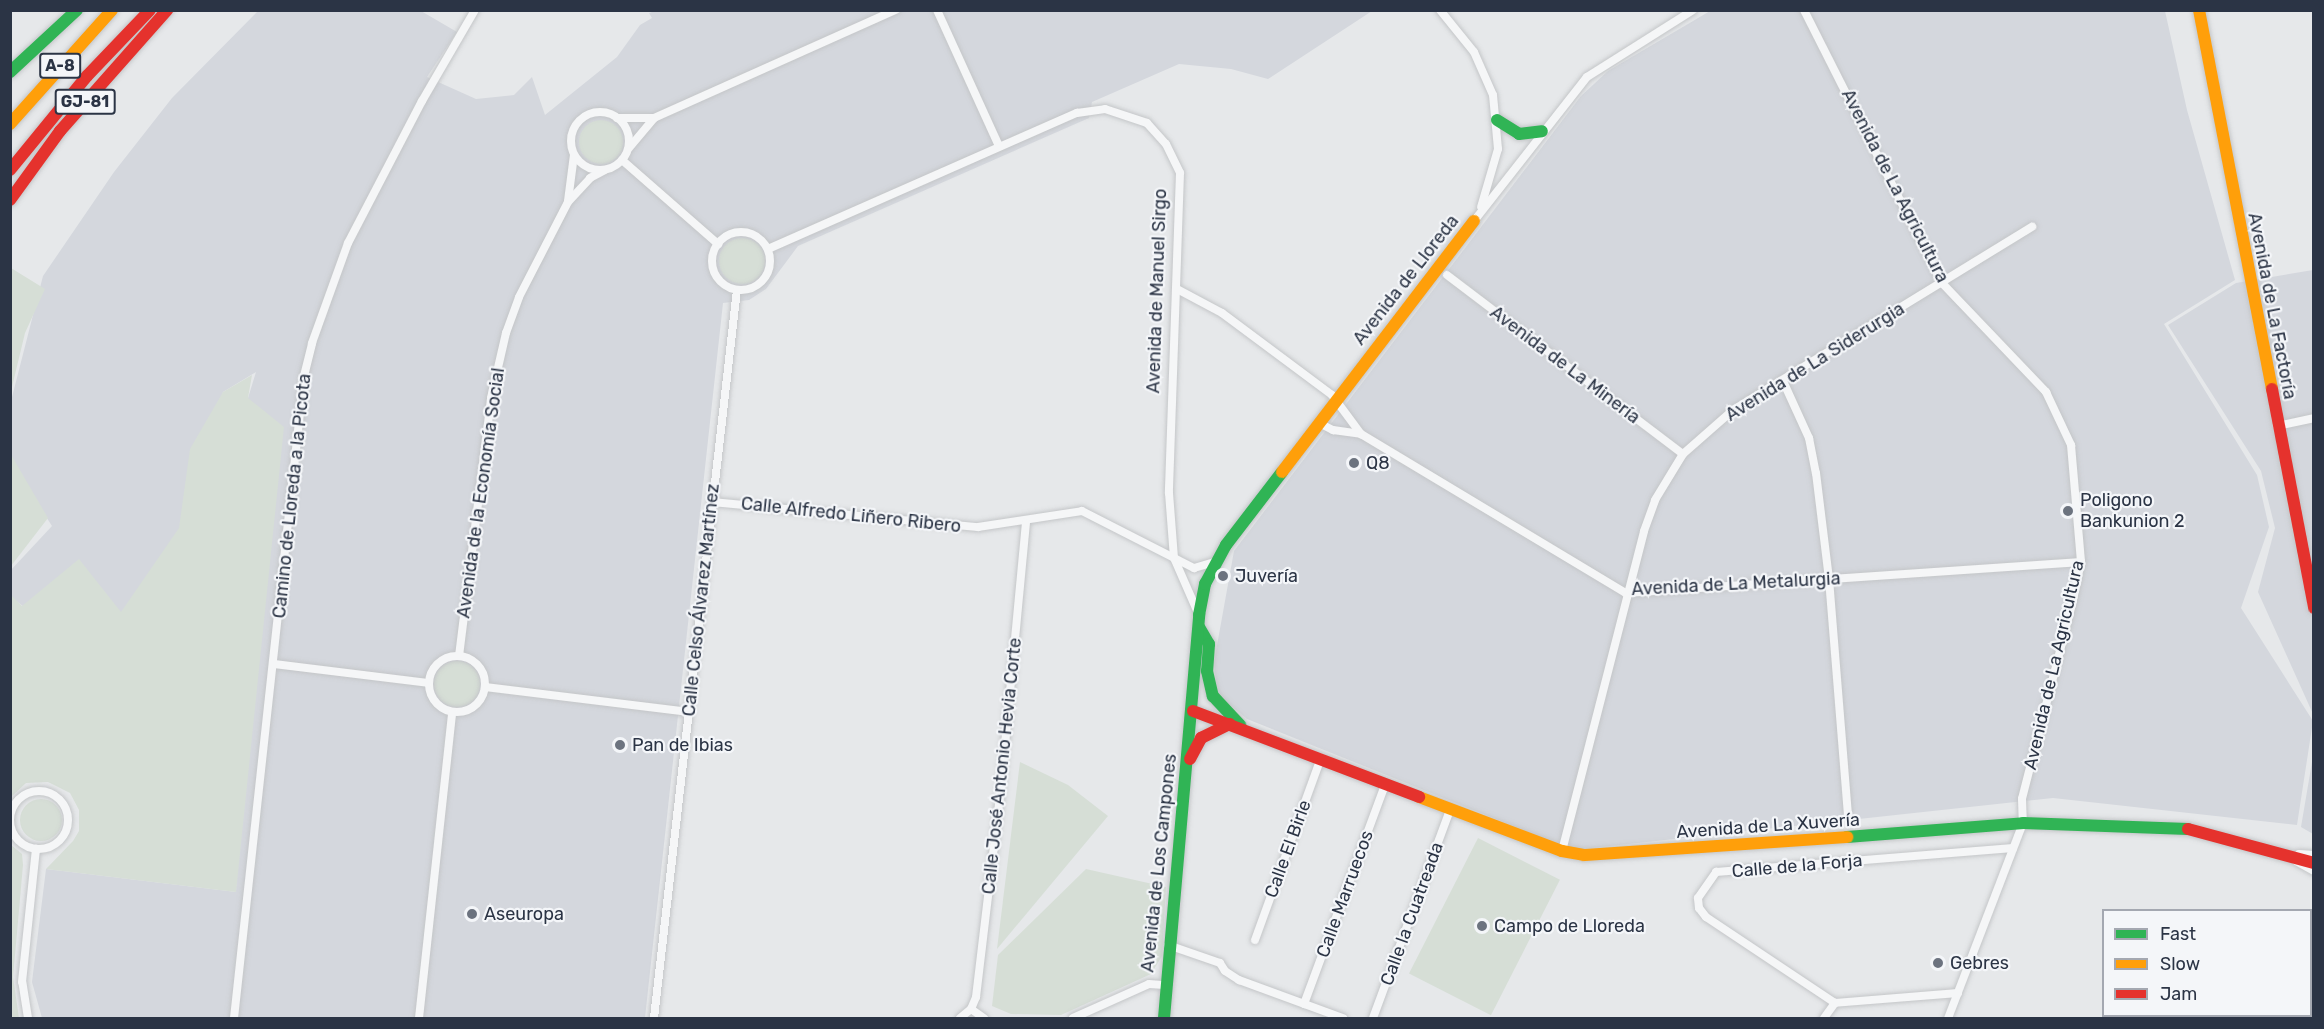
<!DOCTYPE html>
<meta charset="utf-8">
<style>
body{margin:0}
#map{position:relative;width:2324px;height:1029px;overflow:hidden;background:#e6e8ea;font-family:Rubik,sans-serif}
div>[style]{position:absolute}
.built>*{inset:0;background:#d4d7dd}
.green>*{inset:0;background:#d6ded6;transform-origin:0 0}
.round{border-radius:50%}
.roads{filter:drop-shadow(0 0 2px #c4c6c8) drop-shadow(0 0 2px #c4c6c8)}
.street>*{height:8px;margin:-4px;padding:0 4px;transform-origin:4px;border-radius:4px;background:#f5f6f7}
.street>.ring{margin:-4px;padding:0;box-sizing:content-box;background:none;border:8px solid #f5f6f7;border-radius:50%}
.fast>*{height:12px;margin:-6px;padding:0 6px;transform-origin:6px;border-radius:6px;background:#30b455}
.slow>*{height:12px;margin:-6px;padding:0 6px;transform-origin:6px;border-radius:6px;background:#ff9f0a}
.jam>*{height:12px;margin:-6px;padding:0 6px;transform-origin:6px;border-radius:6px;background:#e5322d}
.dots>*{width:16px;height:16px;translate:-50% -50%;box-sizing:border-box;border:3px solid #f4f6f9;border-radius:50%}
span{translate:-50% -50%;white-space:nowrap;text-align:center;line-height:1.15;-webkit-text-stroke:4.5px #f4f6f9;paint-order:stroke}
.shield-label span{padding:2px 4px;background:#f4f6f9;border:2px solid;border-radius:4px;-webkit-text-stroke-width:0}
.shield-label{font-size:16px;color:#2b3445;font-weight:700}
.street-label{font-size:18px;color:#2b3445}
.poi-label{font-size:18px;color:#2b3445}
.left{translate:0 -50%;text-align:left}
.frame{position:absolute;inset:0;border:12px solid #2b3445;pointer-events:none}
.legend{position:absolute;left:2102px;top:909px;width:210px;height:108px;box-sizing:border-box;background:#f4f6f9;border:2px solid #a4a8b1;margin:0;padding:8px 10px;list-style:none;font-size:18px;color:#2b3445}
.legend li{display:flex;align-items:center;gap:12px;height:30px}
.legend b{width:30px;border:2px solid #a4a8b1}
</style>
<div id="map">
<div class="built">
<div style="clip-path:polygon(258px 11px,421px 11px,457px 32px,427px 77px,476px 99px,514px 95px,532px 77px,545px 115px,617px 57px,640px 25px,652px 18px,649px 13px,655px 11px,1372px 11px,1268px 79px,1231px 69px,1179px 64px,1092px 102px,1089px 118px,798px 246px,766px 289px,749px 300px,723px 303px,645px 1018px,42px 1018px,32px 982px,46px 869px,236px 892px,248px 398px,256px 372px,223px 392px,184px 536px,122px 616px,28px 610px,11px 597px,10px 571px,52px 526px,10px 461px,11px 401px,43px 276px,114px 172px,172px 98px)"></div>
<div style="clip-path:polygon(1710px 11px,2165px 11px,2187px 110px,2235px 280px,2164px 324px,2257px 475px,2269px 527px,2241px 608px,2313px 721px,2297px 825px,2053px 798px,1573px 850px,1247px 719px,1217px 694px,1214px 662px,1234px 551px,1581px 96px,1608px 71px)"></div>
<div style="clip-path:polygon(2313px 270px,2313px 714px,2258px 592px,2275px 528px,2261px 471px,2168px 325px,2236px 283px)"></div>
<div style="clip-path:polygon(2313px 756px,2313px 834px,2301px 827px)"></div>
</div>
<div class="green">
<div class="round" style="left:579px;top:120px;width:44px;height:44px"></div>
<div class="round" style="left:719px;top:238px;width:46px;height:46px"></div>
<div style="clip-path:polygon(11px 268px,45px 289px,25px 333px,11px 391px)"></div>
<div style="clip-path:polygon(252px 375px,248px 398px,284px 427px,236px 892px,46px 869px,73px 841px,79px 831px,79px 810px,70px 793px,48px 782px,26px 783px,11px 797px,11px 595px,22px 606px,79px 559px,121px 612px,179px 528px,190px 449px,223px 392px)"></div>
<div style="clip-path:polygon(10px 453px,48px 518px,11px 566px,10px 566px)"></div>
<div class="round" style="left:434px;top:661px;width:46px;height:46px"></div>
<div style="clip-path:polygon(1020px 762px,1068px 785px,1108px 816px,997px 949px)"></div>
<div class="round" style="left:20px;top:799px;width:42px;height:42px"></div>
<div style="left:1478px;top:838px;width:92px;height:152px;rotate:27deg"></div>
<div style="clip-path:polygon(11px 845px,22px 854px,23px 865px,13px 977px,19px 1018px,11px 1018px)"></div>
<div style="clip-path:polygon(1086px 869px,1166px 887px,1162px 956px,1151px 974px,1061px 1015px,1011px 1014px,992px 1006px,998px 955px)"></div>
</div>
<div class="roads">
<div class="street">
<div style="left:937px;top:10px;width:149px;rotate:65.5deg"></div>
<div style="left:1440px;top:10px;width:54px;rotate:51deg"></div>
<div style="left:1474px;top:52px;width:47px;rotate:66.2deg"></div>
<div style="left:1493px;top:95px;width:54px;rotate:84.7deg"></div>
<div style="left:1498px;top:149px;width:60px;rotate:106.3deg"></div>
<div style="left:1804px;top:10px;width:306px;rotate:63.2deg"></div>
<div style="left:1942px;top:283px;width:151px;rotate:46.3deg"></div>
<div style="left:2046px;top:392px;width:59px;rotate:64.7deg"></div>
<div style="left:2071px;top:445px;width:117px;rotate:85.1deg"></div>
<div style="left:2081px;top:562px;width:39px;rotate:102deg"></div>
<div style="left:2073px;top:600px;width:205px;rotate:104.4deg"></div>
<div style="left:2022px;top:799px;width:24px;rotate:88deg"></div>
<div style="left:2023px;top:823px;width:209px;rotate:111deg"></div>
<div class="ring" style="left:571px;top:112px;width:50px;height:50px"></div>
<div style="left:617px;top:118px;width:37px"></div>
<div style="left:654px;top:118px;width:265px;rotate:-24.1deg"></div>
<div style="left:629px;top:148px;width:38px;rotate:-50deg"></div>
<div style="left:622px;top:160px;width:128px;rotate:41.2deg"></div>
<div style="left:568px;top:201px;width:46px;rotate:-82.6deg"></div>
<div style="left:1474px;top:221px;width:183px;rotate:-51.9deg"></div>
<div style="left:1587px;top:77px;width:125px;rotate:-32.3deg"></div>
<div class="ring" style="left:712px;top:232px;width:50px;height:50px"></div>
<div style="left:768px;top:249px;width:338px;rotate:-23.8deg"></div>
<div style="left:1077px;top:113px;width:28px;rotate:-8deg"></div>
<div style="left:1105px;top:109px;width:44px;rotate:18.4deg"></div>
<div style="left:1147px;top:123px;width:28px;rotate:48deg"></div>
<div style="left:1166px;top:144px;width:32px;rotate:64deg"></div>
<div style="left:1180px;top:173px;width:320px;rotate:92deg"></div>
<div style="left:1169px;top:493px;width:65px;rotate:85.6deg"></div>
<div style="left:1174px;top:558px;width:62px;rotate:66.3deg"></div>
<div style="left:1447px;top:275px;width:296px;rotate:37.2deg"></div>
<div style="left:1177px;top:289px;width:51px;rotate:28.1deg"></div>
<div style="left:1222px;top:313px;width:137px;rotate:36.7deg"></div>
<div style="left:1332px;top:395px;width:49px;rotate:53.4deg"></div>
<div style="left:1361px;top:434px;width:309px;rotate:31deg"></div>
<div style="left:1626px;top:593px;width:456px;rotate:-3.9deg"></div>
<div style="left:1783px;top:381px;width:63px;rotate:65.5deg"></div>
<div style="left:1809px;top:438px;width:36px;rotate:79deg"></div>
<div style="left:1816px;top:473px;width:107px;rotate:83deg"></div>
<div style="left:1829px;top:579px;width:235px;rotate:85.4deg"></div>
<div style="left:1319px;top:423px;width:16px;rotate:27deg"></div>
<div style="left:1333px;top:430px;width:28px;rotate:8deg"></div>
<div style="left:2277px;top:426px;width:38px;rotate:-12deg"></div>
<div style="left:712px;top:502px;width:267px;rotate:5.4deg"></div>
<div style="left:978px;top:527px;width:105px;rotate:-8.7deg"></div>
<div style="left:1082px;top:511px;width:126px;rotate:27deg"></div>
<div style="left:1194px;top:568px;width:22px;rotate:-16deg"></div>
<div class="ring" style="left:429px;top:656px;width:48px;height:48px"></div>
<div style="left:459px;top:656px;width:260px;rotate:-82.9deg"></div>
<div style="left:491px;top:398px;width:67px;rotate:-77deg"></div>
<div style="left:506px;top:333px;width:38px;rotate:-70deg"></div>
<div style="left:519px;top:297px;width:107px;rotate:-62.7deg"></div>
<div style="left:568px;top:202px;width:33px;rotate:-47deg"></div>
<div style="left:590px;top:178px;width:17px;rotate:-28deg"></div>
<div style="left:274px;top:664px;width:155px;rotate:7deg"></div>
<div style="left:485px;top:687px;width:206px;rotate:7deg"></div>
<div class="ring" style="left:10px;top:791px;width:50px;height:50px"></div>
<div style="left:1562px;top:851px;width:330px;rotate:-75.6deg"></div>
<div style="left:1644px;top:531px;width:33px;rotate:-70deg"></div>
<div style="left:1655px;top:500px;width:54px;rotate:-58.7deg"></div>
<div style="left:1683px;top:454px;width:67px;rotate:-41.3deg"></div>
<div style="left:1733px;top:410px;width:351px;rotate:-31.5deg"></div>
<div style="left:2299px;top:854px;width:15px;rotate:4deg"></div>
<div style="left:2296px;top:861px;width:21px;rotate:29deg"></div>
<div style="left:1255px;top:940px;width:194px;rotate:-70.1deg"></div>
<div style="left:1168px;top:945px;width:55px;rotate:19.1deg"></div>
<div style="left:1220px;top:963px;width:9px;rotate:58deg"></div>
<div style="left:1225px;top:971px;width:17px;rotate:33deg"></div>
<div style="left:1239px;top:980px;width:111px;rotate:20.1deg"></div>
<div style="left:1958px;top:993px;width:123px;rotate:175.4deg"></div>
<div style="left:1835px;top:1003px;width:155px;rotate:-146.3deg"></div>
<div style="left:1706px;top:917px;width:11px;rotate:-128deg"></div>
<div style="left:1699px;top:908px;width:10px;rotate:-96deg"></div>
<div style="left:1698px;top:898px;width:32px;rotate:-55deg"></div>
<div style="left:1716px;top:872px;width:298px;rotate:-4.6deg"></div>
<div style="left:1304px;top:1004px;width:233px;rotate:-69.7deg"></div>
<div style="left:971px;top:1009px;width:13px;rotate:-67deg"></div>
<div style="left:976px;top:997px;width:211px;rotate:-83.2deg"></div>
<div style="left:1001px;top:787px;width:265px;rotate:-84.6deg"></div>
<div style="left:28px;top:1018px;width:36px;rotate:-99deg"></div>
<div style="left:22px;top:982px;width:134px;rotate:-84deg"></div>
<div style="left:234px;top:1018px;width:646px;rotate:-83.78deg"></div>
<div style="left:304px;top:376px;width:34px;rotate:-76deg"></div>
<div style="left:312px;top:343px;width:106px;rotate:-70.2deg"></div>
<div style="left:348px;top:243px;width:160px;rotate:-62.5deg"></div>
<div style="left:422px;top:101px;width:105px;rotate:-59.8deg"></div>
<div style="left:419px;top:1018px;width:307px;rotate:-83.8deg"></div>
<div style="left:654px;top:1018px;width:733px;rotate:-83.5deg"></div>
<div style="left:960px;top:1018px;width:14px;rotate:-39deg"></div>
<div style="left:971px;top:1009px;width:16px;rotate:35deg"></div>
<div style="left:1073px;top:1018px;width:83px;rotate:-24.1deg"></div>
<div style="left:1149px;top:984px;width:16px;rotate:4deg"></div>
<div style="left:1373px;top:1018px;width:222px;rotate:-69.7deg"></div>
<div style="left:1824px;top:1018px;width:19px;rotate:-54deg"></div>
</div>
<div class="fast">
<div style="left:10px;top:72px;width:91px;rotate:-42.8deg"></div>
<div style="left:1497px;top:120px;width:26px;rotate:32deg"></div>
<div style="left:1519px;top:134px;width:23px;rotate:-7deg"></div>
<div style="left:1199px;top:627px;width:20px;rotate:60deg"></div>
<div style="left:1209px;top:644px;width:27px;rotate:94deg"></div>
<div style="left:1207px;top:671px;width:26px;rotate:77deg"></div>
<div style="left:1213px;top:696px;width:40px;rotate:47deg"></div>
<div style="left:1847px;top:837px;width:177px;rotate:-4.5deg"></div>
<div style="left:2023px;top:823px;width:165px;rotate:2.1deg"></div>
<div style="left:1164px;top:1018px;width:405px;rotate:-85deg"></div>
<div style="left:1199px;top:615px;width:32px;rotate:-79deg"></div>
<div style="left:1205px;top:584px;width:44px;rotate:-61.7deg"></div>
<div style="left:1226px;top:545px;width:92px;rotate:-52.5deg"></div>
</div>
<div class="slow">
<div style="left:2199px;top:10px;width:386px;rotate:79.1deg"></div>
<div style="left:10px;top:124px;width:153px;rotate:-48.2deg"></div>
<div style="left:1282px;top:472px;width:316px;rotate:-52.6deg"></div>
<div style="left:1419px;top:797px;width:153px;rotate:20.7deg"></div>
<div style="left:1562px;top:851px;width:22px;rotate:10deg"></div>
<div style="left:1584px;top:855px;width:264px;rotate:-3.9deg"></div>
</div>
<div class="jam">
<div style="left:10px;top:170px;width:122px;rotate:-50.7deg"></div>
<div style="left:87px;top:76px;width:91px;rotate:-46.3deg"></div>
<div style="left:10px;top:200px;width:85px;rotate:-54.1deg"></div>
<div style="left:60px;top:131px;width:162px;rotate:-48.5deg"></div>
<div style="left:2272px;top:389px;width:223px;rotate:79.1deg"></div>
<div style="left:1193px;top:711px;width:242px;rotate:20.8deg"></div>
<div style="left:1190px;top:759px;width:24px;rotate:-62deg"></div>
<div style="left:1201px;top:738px;width:32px;rotate:-26deg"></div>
<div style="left:2188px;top:829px;width:131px;rotate:15.1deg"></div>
</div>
</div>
<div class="dots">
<div style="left:1354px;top:463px;background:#6c737f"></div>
<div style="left:2068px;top:511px;background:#6c737f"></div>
<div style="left:1223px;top:576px;background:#6c737f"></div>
<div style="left:620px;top:745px;background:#6c737f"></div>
<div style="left:472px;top:914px;background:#6c737f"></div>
<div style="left:1482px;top:926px;background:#6c737f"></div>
<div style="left:1938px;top:963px;background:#6c737f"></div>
</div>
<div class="shield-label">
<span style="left:60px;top:66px">A-8</span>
<span style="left:85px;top:102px">GJ-81</span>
</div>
<div class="street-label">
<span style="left:1895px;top:186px;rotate:63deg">Avenida de La Agricultura</span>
<span style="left:1406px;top:280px;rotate:-52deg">Avenida de Lloreda</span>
<span style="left:1157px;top:291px;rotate:-88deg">Avenida de Manuel Sirgo</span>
<span style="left:2272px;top:306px;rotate:79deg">Avenida de La Factoría</span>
<span style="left:1815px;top:362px;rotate:-32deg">Avenida de La Siderurgia</span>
<span style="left:1565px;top:365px;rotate:37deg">Avenida de La Minería</span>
<span style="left:481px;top:493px;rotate:-82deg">Avenida de la Economía Social</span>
<span style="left:292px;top:496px;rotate:-84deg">Camino de Lloreda a la Picota</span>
<span style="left:851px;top:515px;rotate:6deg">Calle Alfredo Liñero Ribero</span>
<span style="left:1736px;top:584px;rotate:-3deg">Avenida de La Metalurgia</span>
<span style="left:701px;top:600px;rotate:-84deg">Calle Celso Álvarez Martínez</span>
<span style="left:2054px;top:665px;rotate:-77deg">Avenida de La Agricultura</span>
<span style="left:1002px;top:766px;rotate:-84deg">Calle José Antonio Hevia Corte</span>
<span style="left:1768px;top:826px;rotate:-4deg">Avenida de La Xuvería</span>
<span style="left:1288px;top:849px;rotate:-70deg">Calle El Birle</span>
<span style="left:1159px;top:863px;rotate:-84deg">Avenida de Los Campones</span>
<span style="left:1797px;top:866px;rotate:-5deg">Calle de la Forja</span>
<span style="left:1345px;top:894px;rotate:-70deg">Calle Marruecos</span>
<span style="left:1412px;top:914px;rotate:-70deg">Calle la Cuatreada</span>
</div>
<div class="poi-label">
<span class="left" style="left:1366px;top:463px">Q8</span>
<span class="left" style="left:2080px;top:511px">Poligono<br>Bankunion 2</span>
<span class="left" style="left:1235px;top:576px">Juvería</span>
<span class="left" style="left:632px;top:745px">Pan de Ibias</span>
<span class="left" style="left:484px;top:914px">Aseuropa</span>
<span class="left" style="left:1494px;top:926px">Campo de Lloreda</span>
<span class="left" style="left:1950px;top:963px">Gebres</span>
</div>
<div class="frame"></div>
<ul class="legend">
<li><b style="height:8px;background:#30b455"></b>Fast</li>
<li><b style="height:8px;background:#ff9f0a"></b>Slow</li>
<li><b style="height:8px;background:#e5322d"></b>Jam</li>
</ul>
</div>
